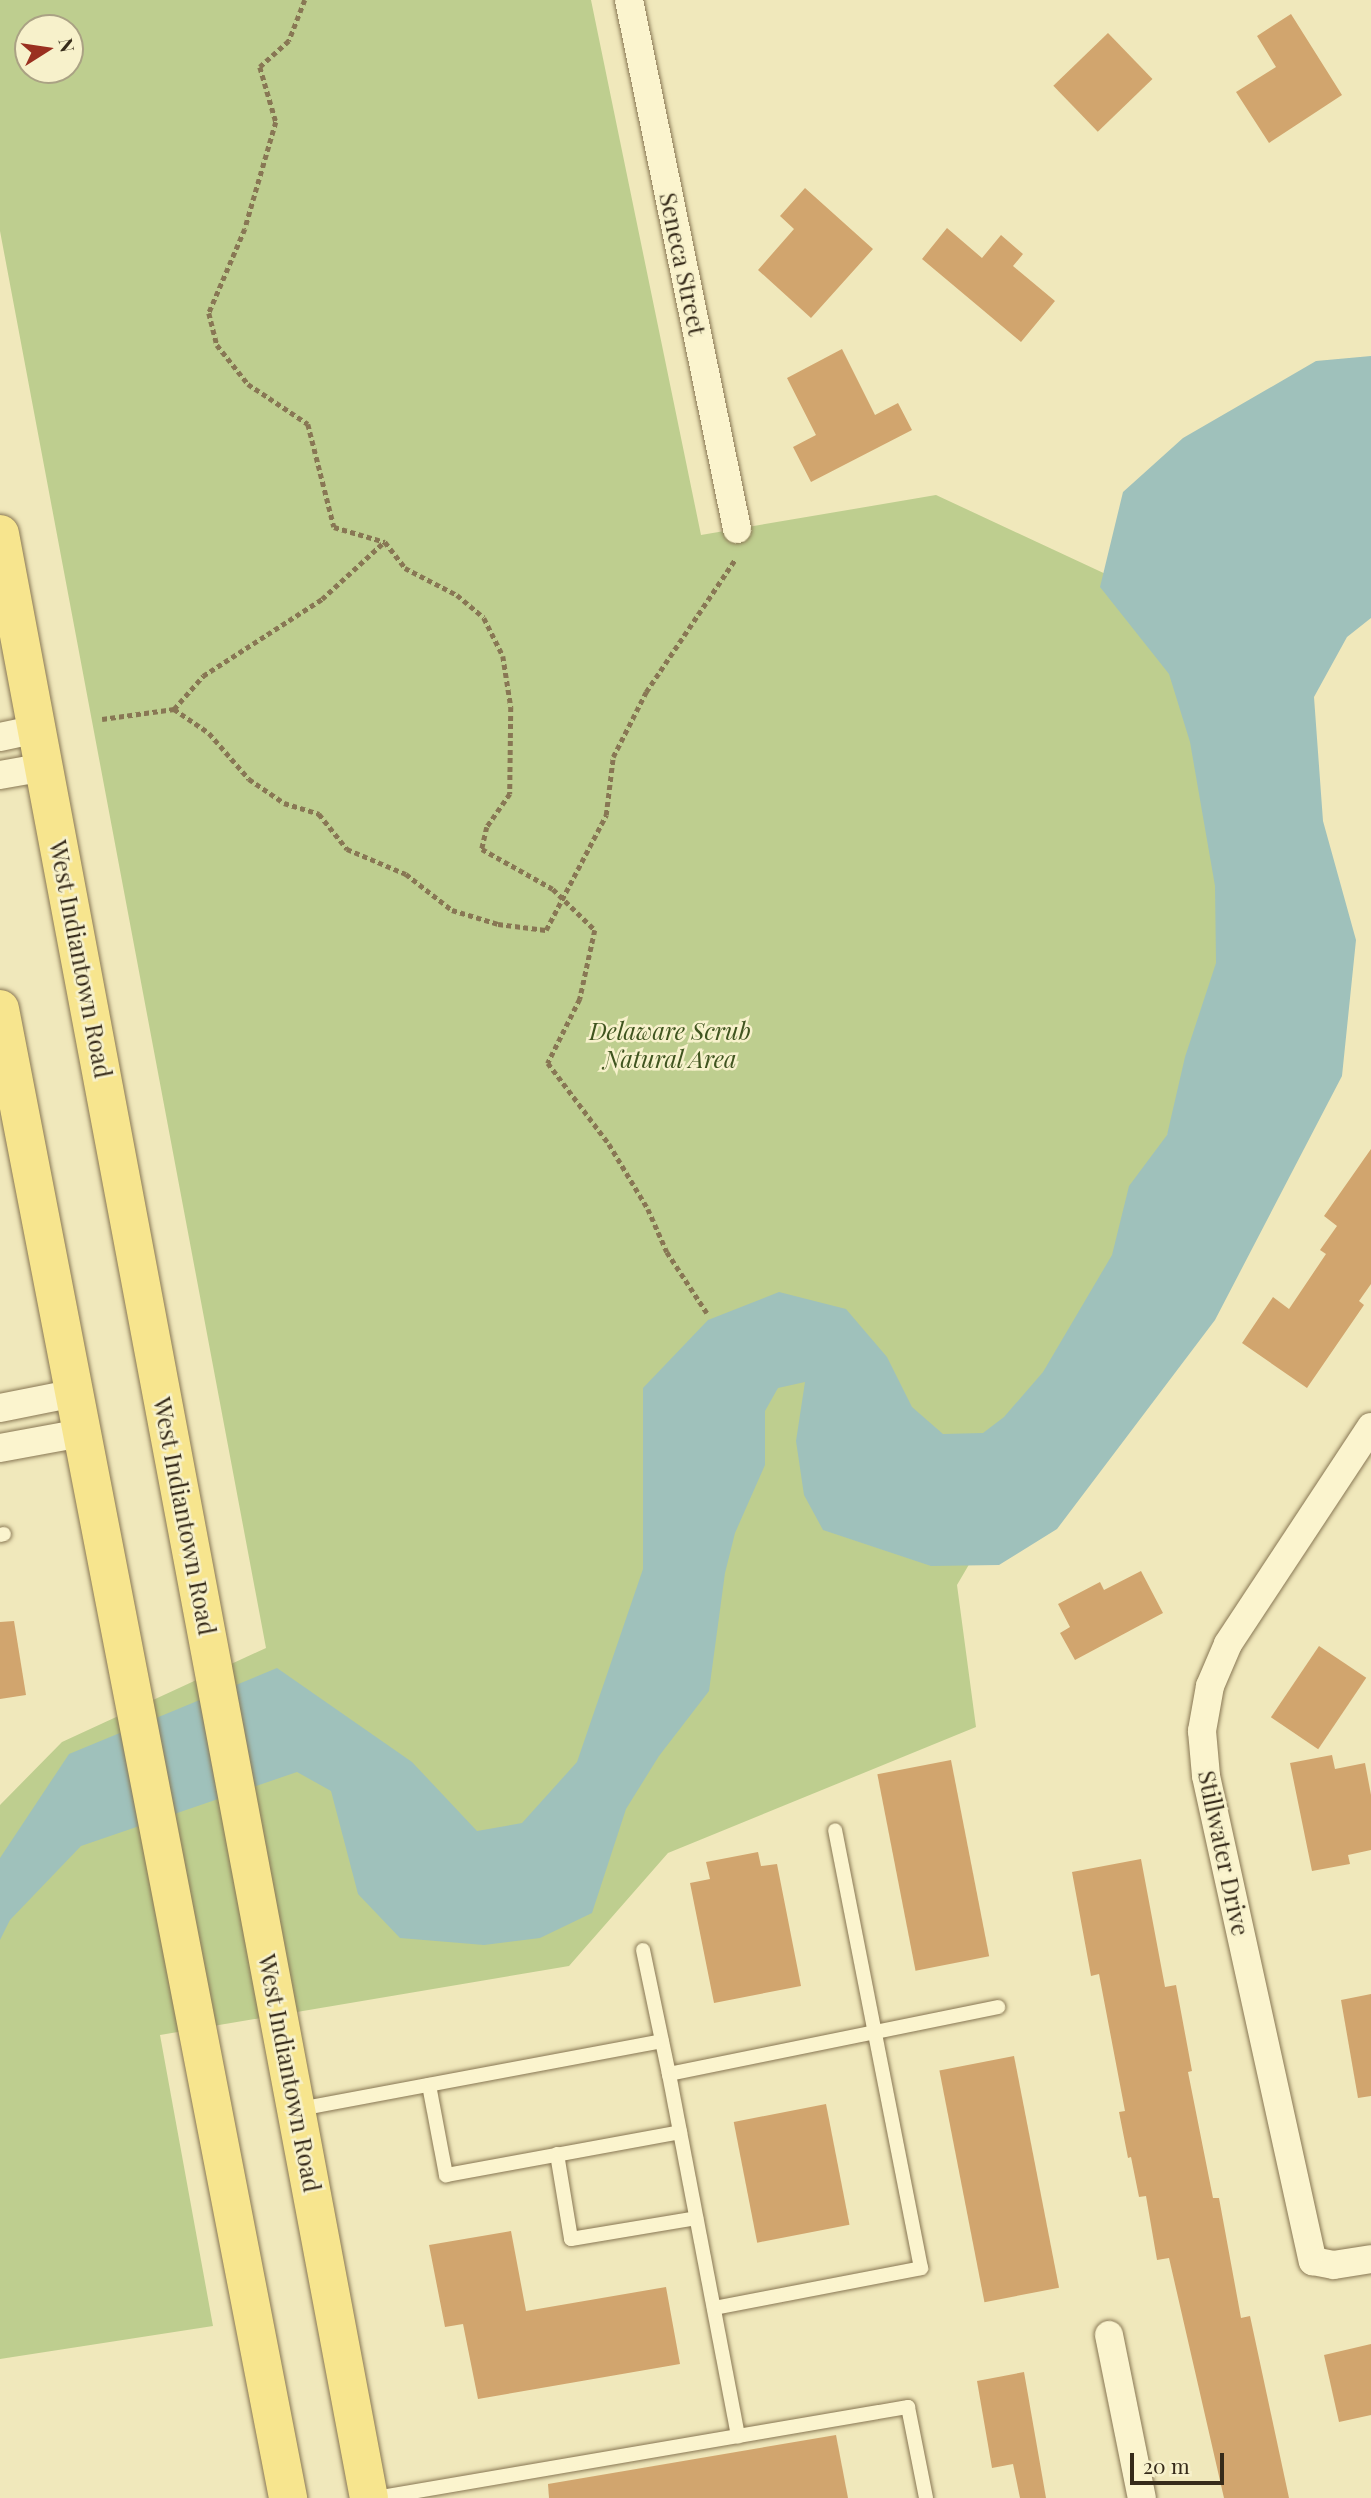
<!DOCTYPE html>
<style>
body{margin:0}
#map{position:relative;width:1371px;height:2498px;overflow:hidden;background:#f0e8bb;font-family:"Playfair Display",serif}
div>[style]{position:absolute}
.green>*{inset:0;background:#bece8f}
.water>*{inset:0;background:#9fc1bb}
.building>*{inset:0;background:#d1a56e;transform-origin:0 0}
.path>*{height:4.5px;margin-top:-2.25px;transform-origin:0;background:repeating-linear-gradient(90deg,#887754 0 5px,transparent 0 8.5px)}
.roads{filter:drop-shadow(0 0 2px #887754) drop-shadow(0 0 2px #887754)}
.service>*{height:14px;margin:-7px;padding:0 7px;transform-origin:7px;border-radius:7px;background:#fbf4ce}
.minor>*{height:28px;margin:-14px;padding:0 14px;transform-origin:14px;border-radius:14px;background:#fbf4ce}
.primary>*{height:38px;margin:-19px;padding:0 19px;transform-origin:19px;border-radius:19px;background:#f7e58e}
span{translate:-50% -50%;white-space:nowrap;text-align:center;line-height:1.15;-webkit-text-stroke:5px #f7f1cb;paint-order:stroke}
.street-label{font-size:24px;color:#362b1a}
.park-label{font-size:24px;color:#3f541f;font-style:italic}
.north{position:absolute;left:14px;top:14px;width:70px;height:70px;box-sizing:border-box;background:#f7f1cb;border:2px solid #aaa284;border-radius:50%;rotate:78deg;font-size:19px;font-weight:700;line-height:28px;text-align:center;color:#362b1a}
.north::after{content:'';display:block;margin:auto;width:24px;height:32px;background:#9a3020;clip-path:polygon(50% 0,100% 100%,50% 72%,0 100%)}
.scale{position:absolute;left:1130px;top:2453px;width:94px;height:32px;box-sizing:border-box;border:4px solid #362b1a;border-top:0;padding-left:9px;font-size:21px;line-height:24px;white-space:nowrap;color:#362b1a;-webkit-text-stroke:5px #f7f1cb;paint-order:stroke}
</style>
<div id="map">
<div class="green">
<div style="clip-path:polygon(evenodd,0 0,591px 0,701px 535px,936px 495px,1140px 590px,1208px 744px,1246px 946px,1036px 1450px,957px 1585px,976px 1727px,668px 1853px,569px 1966px,160px 2035px,213px 2326px,0 2359px,0 1805px,62px 1742px,266px 1648px,0 231px,0 0,28px 28px,70px 28px,70px 70px,28px 70px,28px 28px)"></div>
</div>
<div class="water">
<div style="clip-path:polygon(1371px 356px,1371px 618px,1347px 637px,1314px 697px,1323px 821px,1356px 940px,1342px 1076px,1215px 1320px,1057px 1529px,999px 1565px,931px 1566px,823px 1530px,804px 1495px,796px 1441px,805px 1382px,778px 1388px,765px 1411px,765px 1465px,735px 1533px,725px 1573px,709px 1691px,659px 1756px,626px 1809px,592px 1913px,540px 1938px,484px 1945px,400px 1938px,358px 1894px,331px 1791px,297px 1772px,81px 1846px,10px 1920px,0 1940px,0 1858px,69px 1754px,277px 1668px,412px 1762px,477px 1831px,522px 1823px,577px 1762px,643px 1569px,643px 1388px,708px 1320px,779px 1292px,846px 1309px,887px 1357px,912px 1407px,943px 1434px,983px 1433px,1004px 1417px,1043px 1372px,1112px 1255px,1129px 1186px,1167px 1135px,1185px 1057px,1216px 963px,1215px 886px,1190px 742px,1169px 674px,1100px 587px,1123px 492px,1183px 438px,1316px 361px)"></div>
</div>
<div class="building">
<div style="clip-path:polygon(1291px 14px,1342px 95px,1269px 143px,1236px 92px,1276px 67px,1257px 36px)"></div>
<div style="left:1108px;top:33px;width:64px;height:76px;rotate:46deg"></div>
<div style="clip-path:polygon(805px 188px,873px 249px,811px 318px,758px 270px,794px 229px,780px 216px)"></div>
<div style="clip-path:polygon(947px 228px,982px 258px,1001px 235px,1023px 254px,1013px 266px,1055px 301px,1021px 342px,922px 259px)"></div>
<div style="clip-path:polygon(842px 349px,875px 415px,898px 403px,912px 430px,811px 482px,793px 447px,816px 435px,787px 378px)"></div>
<div style="clip-path:polygon(1371px 1149px,1371px 1284px,1359px 1301px,1364px 1305px,1307px 1388px,1242px 1343px,1273px 1297px,1289px 1309px,1326px 1254px,1320px 1250px,1337px 1226px,1324px 1216px)"></div>
<div style="clip-path:polygon(1141px 1571px,1163px 1613px,1075px 1660px,1060px 1633px,1070px 1627px,1058px 1604px,1100px 1582px,1104px 1590px)"></div>
<div style="clip-path:polygon(14px 1621px,26px 1695px,0 1699px,0 1622px)"></div>
<div style="left:1319px;top:1646px;width:57px;height:86px;rotate:34deg"></div>
<div style="clip-path:polygon(1332px 1755px,1335px 1769px,1365px 1763px,1371px 1795px,1371px 1850px,1348px 1855px,1350px 1864px,1312px 1871px,1290px 1763px)"></div>
<div style="left:951px;top:1760px;width:200px;height:75px;rotate:79deg"></div>
<div style="clip-path:polygon(758px 1852px,761px 1866px,777px 1864px,801px 1986px,714px 2003px,690px 1883px,710px 1879px,706px 1862px)"></div>
<div style="clip-path:polygon(1141px 1859px,1165px 1987px,1176px 1985px,1192px 2071px,1188px 2072px,1213px 2198px,1219px 2198px,1241px 2318px,1250px 2316px,1289px 2498px,1224px 2498px,1169px 2258px,1157px 2260px,1146px 2196px,1139px 2197px,1131px 2157px,1128px 2158px,1119px 2112px,1125px 2111px,1099px 1974px,1091px 1976px,1072px 1872px)"></div>
<div style="clip-path:polygon(1371px 1994px,1371px 2096px,1358px 2098px,1341px 2000px)"></div>
<div style="left:1014px;top:2056px;width:236px;height:76px;rotate:79deg"></div>
<div style="left:826px;top:2104px;width:123px;height:94px;rotate:79deg"></div>
<div style="clip-path:polygon(511px 2231px,526px 2311px,666px 2287px,680px 2364px,478px 2399px,463px 2324px,445px 2327px,429px 2245px)"></div>
<div style="clip-path:polygon(1371px 2344px,1371px 2415px,1339px 2422px,1324px 2355px)"></div>
<div style="clip-path:polygon(1024px 2372px,1046px 2498px,1020px 2498px,1013px 2464px,992px 2468px,977px 2381px)"></div>
<div style="clip-path:polygon(836px 2435px,848px 2498px,549px 2498px,548px 2484px)"></div>
</div>
<div class="path">
<div style="left:305px;top:0;width:44px;rotate:111.3deg"></div>
<div style="left:289px;top:41px;width:39px;rotate:138deg"></div>
<div style="left:260px;top:67px;width:57px;rotate:73.8deg"></div>
<div style="left:276px;top:122px;width:111px;rotate:106.2deg"></div>
<div style="left:245px;top:229px;width:91px;rotate:113.2deg"></div>
<div style="left:209px;top:313px;width:33px;rotate:76deg"></div>
<div style="left:217px;top:345px;width:50px;rotate:51.5deg"></div>
<div style="left:248px;top:384px;width:72px;rotate:33.7deg"></div>
<div style="left:308px;top:424px;width:106px;rotate:75.8deg"></div>
<div style="left:334px;top:527px;width:53px;rotate:16.4deg"></div>
<div style="left:385px;top:542px;width:33px;rotate:52deg"></div>
<div style="left:405px;top:568px;width:59px;rotate:27.4deg"></div>
<div style="left:457px;top:595px;width:35px;rotate:40deg"></div>
<div style="left:484px;top:618px;width:42px;rotate:63.4deg"></div>
<div style="left:503px;top:656px;width:52px;rotate:81.1deg"></div>
<div style="left:511px;top:707px;width:87px;rotate:90.7deg"></div>
<div style="left:510px;top:794px;width:40px;rotate:124.9deg"></div>
<div style="left:487px;top:827px;width:23px;rotate:103deg"></div>
<div style="left:482px;top:849px;width:81px;rotate:29.4deg"></div>
<div style="left:553px;top:889px;width:59px;rotate:44.3deg"></div>
<div style="left:595px;top:930px;width:71px;rotate:102.3deg"></div>
<div style="left:580px;top:999px;width:72px;rotate:116.6deg"></div>
<div style="left:548px;top:1063px;width:101px;rotate:53deg"></div>
<div style="left:609px;top:1144px;width:76px;rotate:59deg"></div>
<div style="left:648px;top:1209px;width:47px;rotate:66.2deg"></div>
<div style="left:667px;top:1252px;width:73px;rotate:56.7deg"></div>
<div style="left:174px;top:709px;width:44px;rotate:-48.7deg"></div>
<div style="left:203px;top:676px;width:142px;rotate:-32.9deg"></div>
<div style="left:322px;top:599px;width:84px;rotate:-42.6deg"></div>
<div style="left:102px;top:719px;width:73px;rotate:-7.9deg"></div>
<div style="left:174px;top:709px;width:42px;rotate:34.4deg"></div>
<div style="left:209px;top:733px;width:61px;rotate:49deg"></div>
<div style="left:249px;top:779px;width:42px;rotate:34.4deg"></div>
<div style="left:284px;top:803px;width:37px;rotate:17deg"></div>
<div style="left:319px;top:814px;width:45px;rotate:51.3deg"></div>
<div style="left:347px;top:849px;width:64px;rotate:23deg"></div>
<div style="left:406px;top:874px;width:58px;rotate:38deg"></div>
<div style="left:452px;top:910px;width:48px;rotate:16.9deg"></div>
<div style="left:498px;top:924px;width:48px;rotate:7.1deg"></div>
<div style="left:546px;top:930px;width:130px;rotate:-62.4deg"></div>
<div style="left:606px;top:815px;width:58px;rotate:-83.1deg"></div>
<div style="left:613px;top:757px;width:73px;rotate:-63.1deg"></div>
<div style="left:646px;top:692px;width:161px;rotate:-56.1deg"></div>
</div>
<div class="roads">
<div class="service">
<div style="left:0;top:1535px;width:4px;rotate:-14deg"></div>
<div style="left:643px;top:1950px;width:127px;rotate:78.2deg"></div>
<div style="left:669px;top:2074px;width:336px;rotate:-11.5deg"></div>
<div style="left:669px;top:2074px;width:369px;rotate:79.2deg"></div>
<div style="left:429px;top:2085px;width:92px;rotate:79.3deg"></div>
<div style="left:446px;top:2175px;width:238px;rotate:-10.4deg"></div>
<div style="left:299px;top:2109px;width:369px;rotate:-10.6deg"></div>
<div style="left:557px;top:2154px;width:86px;rotate:80.6deg"></div>
<div style="left:571px;top:2239px;width:127px;rotate:-9.5deg"></div>
<div style="left:714px;top:2308px;width:211px;rotate:-10.9deg"></div>
<div style="left:921px;top:2268px;width:446px;rotate:-101.1deg"></div>
<div style="left:376px;top:2498px;width:540px;rotate:-9.71deg"></div>
<div style="left:908px;top:2407px;width:93px;rotate:78.8deg"></div>
</div>
<div class="minor">
<div style="left:629px;top:0;width:540px;rotate:78.46deg"></div>
<div style="left:0;top:737px;width:39px;rotate:-12deg"></div>
<div style="left:0;top:775px;width:46px;rotate:-10.1deg"></div>
<div style="left:0;top:1408px;width:76px;rotate:-11.3deg"></div>
<div style="left:1371px;top:1427px;width:260px;rotate:123.4deg"></div>
<div style="left:1228px;top:1644px;width:46px;rotate:113.2deg"></div>
<div style="left:1210px;top:1686px;width:46px;rotate:100.1deg"></div>
<div style="left:1202px;top:1731px;width:45px;rotate:84.9deg"></div>
<div style="left:1206px;top:1776px;width:497px;rotate:77.6deg"></div>
<div style="left:1313px;top:2261px;width:21px;rotate:11deg"></div>
<div style="left:1334px;top:2265px;width:37px;rotate:-9deg"></div>
<div style="left:0;top:1448px;width:83px;rotate:-10.4deg"></div>
<div style="left:1109px;top:2335px;width:166px;rotate:78.6deg"></div>
</div>
<div class="primary">
<div style="left:0;top:534px;width:1998px;rotate:79.36deg"></div>
<div style="left:0;top:1009px;width:1517px;rotate:79.05deg"></div>
</div>
</div>
<div class="street-label">
<span style="left:683px;top:264px;rotate:78deg">Seneca Street</span>
<span style="left:81px;top:959px;rotate:79deg">West Indiantown Road</span>
<span style="left:185px;top:1516px;rotate:79deg">West Indiantown Road</span>
<span style="left:1224px;top:1853px;rotate:78deg">Stillwater Drive</span>
<span style="left:290px;top:2073px;rotate:79deg">West Indiantown Road</span>
</div>
<div class="park-label">
<span style="left:670px;top:1045px">Delaware Scrub<br>Natural Area</span>
</div>
<div class="north">N</div>
<div class="scale">20 m</div>
</div>
